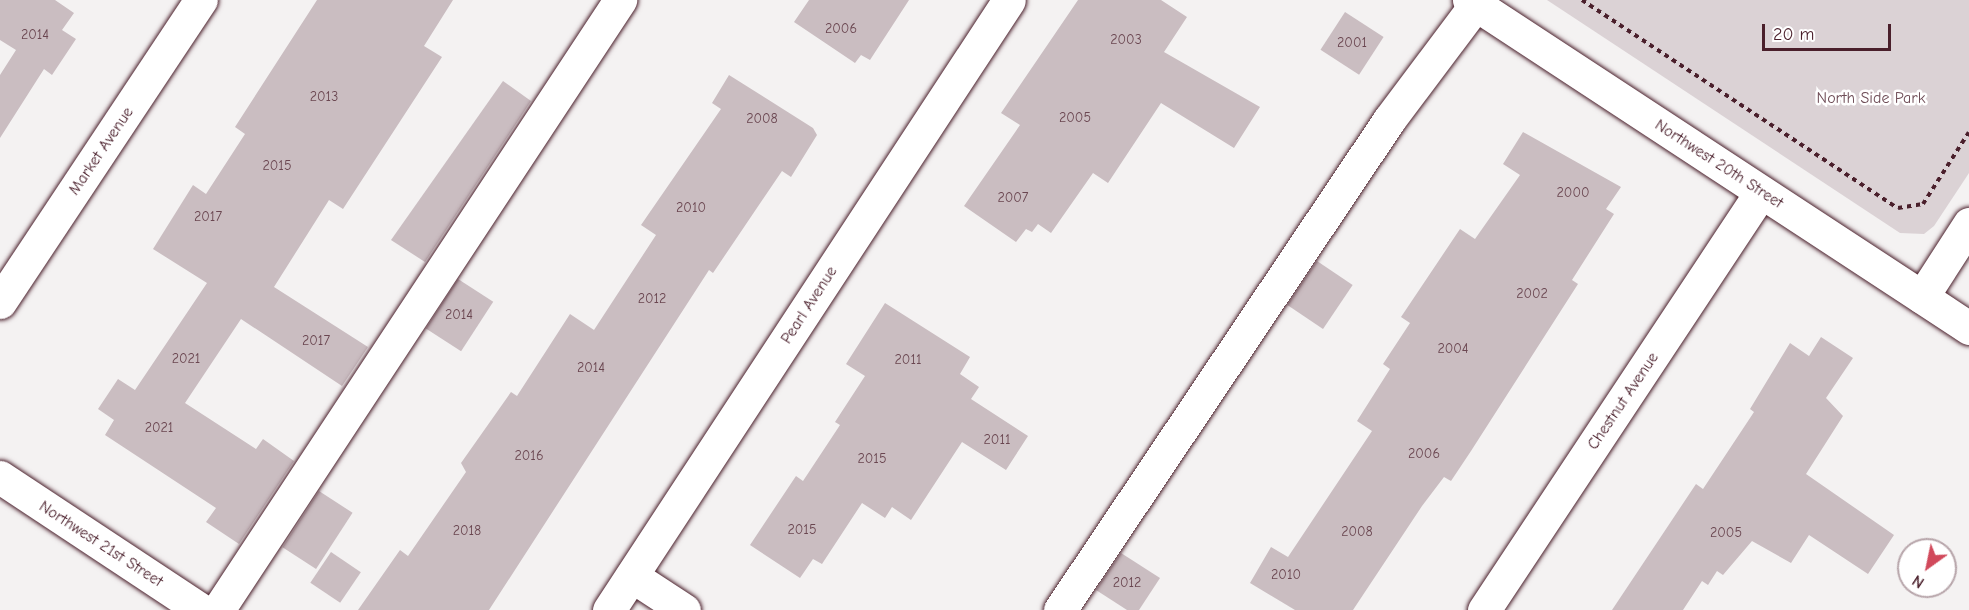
<!DOCTYPE html>
<style>
body{margin:0}
#map{position:relative;width:1969px;height:610px;overflow:hidden;background:#f4f2f2;font-family:"Comic Neue",sans-serif}
div>[style]{position:absolute}
.green>*{inset:0;background:#dbd2d5}
.building>*{inset:0;background:#cabdc1;transform-origin:0 0}
.path>*{height:4px;margin-top:-2px;transform-origin:0;background:repeating-linear-gradient(90deg,#4a1f2b 0 4.5px,transparent 0 9px)}
.roads{filter:drop-shadow(0 0 2px #4a1f2b) drop-shadow(0 0 2px #4a1f2b)}
.minor>*{height:33px;margin:-16.5px;padding:0 16.5px;transform-origin:16.5px;border-radius:16.5px;background:#fff}
span{translate:-50% -50%;white-space:nowrap;text-align:center;line-height:1.15;-webkit-text-stroke:5px #fff;paint-order:stroke}
.number-label{font-size:14px;color:#6a4650}
.number-label span{-webkit-text-stroke-width:0}
.park-label{font-size:16px;color:#6e4c56}
.street-label{font-size:16px;color:#4a1f2b}
.north{position:absolute;left:1897px;top:538px;width:60px;height:60px;box-sizing:border-box;background:#fff;border:2px solid #b7a5aa;border-radius:50%;rotate:213deg;font-size:16px;font-weight:700;line-height:24px;text-align:center;color:#4a1f2b}
.north::after{content:'';display:block;margin:auto;width:21px;height:27px;background:#d1495b;clip-path:polygon(50% 0,100% 100%,50% 72%,0 100%)}
.scale{position:absolute;left:1762px;top:24px;width:129px;height:27px;box-sizing:border-box;border:3px solid #4a1f2b;border-top:0;padding-left:8px;font-size:18px;line-height:21px;white-space:nowrap;color:#4a1f2b;-webkit-text-stroke:4px #fff;paint-order:stroke}
</style>
<div id="map">
<div class="green">
<div style="clip-path:polygon(1547px 0,1969px 0,1969px 173px,1934px 226px,1924px 234px,1900px 233px)"></div>
</div>
<div class="building">
<div style="clip-path:polygon(0 0,55px 0,74px 13px,62px 30px,76px 39px,52px 75px,44px 69px,0 138px,0 75px,16px 50px,0 40px)"></div>
<div style="clip-path:polygon(317px 0,453px 0,424px 46px,442px 57px,343px 209px,329px 200px,274px 287px,368px 347px,342px 386px,241px 319px,185px 403px,256px 449px,263px 439px,294px 461px,239px 544px,206px 522px,216px 508px,105px 435px,114px 420px,98px 409px,118px 379px,135px 390px,207px 283px,153px 249px,193px 185px,206px 194px,245px 134px,235px 127px)"></div>
<div style="clip-path:polygon(809px 0,909px 0,870px 60px,861px 55px,855px 63px,794px 22px)"></div>
<div style="clip-path:polygon(1078px 0,1161px 0,1187px 17px,1164px 52px,1260px 107px,1234px 148px,1161px 103px,1108px 183px,1093px 173px,1051px 233px,1038px 224px,1032px 232px,1026px 229px,1016px 242px,964px 206px,1020px 125px,1001px 113px)"></div>
<div style="left:1345px;top:12px;width:46px;height:45px;rotate:33deg"></div>
<div style="clip-path:polygon(729px 75px,813px 128px,817px 135px,791px 177px,782px 171px,713px 273px,709px 270px,489px 610px,358px 610px,400px 550px,408px 556px,466px 472px,461px 463px,511px 392px,517px 396px,570px 314px,594px 330px,656px 235px,641px 225px,721px 109px,712px 103px)"></div>
<div style="clip-path:polygon(503px 81px,531px 101px,425px 262px,391px 240px)"></div>
<div style="clip-path:polygon(1523px 132px,1621px 187px,1606px 209px,1614px 214px,1572px 280px,1578px 284px,1471px 451px,1451px 481px,1444px 477px,1422px 506px,1353px 610px,1295px 610px,1250px 583px,1271px 547px,1288px 557px,1372px 431px,1357px 421px,1390px 369px,1383px 364px,1410px 323px,1401px 317px,1460px 229px,1475px 239px,1520px 175px,1503px 164px)"></div>
<div style="left:1317px;top:261px;width:43px;height:53px;rotate:34deg"></div>
<div style="left:458px;top:279px;width:42px;height:59px;rotate:33deg"></div>
<div style="clip-path:polygon(885px 303px,970px 357px,960px 374px,979px 387px,971px 399px,1028px 436px,1006px 470px,962px 442px,911px 520px,892px 507px,885px 518px,862px 503px,822px 564px,813px 559px,800px 578px,750px 545px,796px 476px,803px 481px,840px 425px,835px 422px,865px 376px,846px 364px)"></div>
<div style="clip-path:polygon(1821px 337px,1853px 358px,1826px 398px,1843px 416px,1806px 474px,1894px 535px,1868px 574px,1809px 535px,1791px 563px,1752px 541px,1723px 575px,1717px 571px,1708px 585px,1702px 581px,1683px 610px,1612px 610px,1696px 484px,1703px 489px,1754px 412px,1750px 409px,1790px 343px,1809px 356px)"></div>
<div style="left:319px;top:491px;width:40px;height:67px;rotate:33deg"></div>
<div style="left:331px;top:552px;width:36px;height:37px;rotate:34deg"></div>
<div style="clip-path:polygon(1121px 553px,1160px 578px,1139px 610px,1127px 610px,1096px 590px)"></div>
</div>
<div class="path">
<div style="left:1582px;top:0;width:378px;rotate:33.4deg"></div>
<div style="left:1898px;top:208px;width:25px;rotate:-9deg"></div>
<div style="left:1923px;top:204px;width:85px;rotate:-57.4deg"></div>
</div>
<div class="roads">
<div class="minor">
<div style="left:1469px;top:0;width:598px;rotate:33.26deg"></div>
<div style="left:1922px;top:297px;width:87px;rotate:-57.2deg"></div>
<div style="left:0;top:302px;width:363px;rotate:-56.4deg"></div>
<div style="left:0;top:477px;width:241px;rotate:33.5deg"></div>
<div style="left:632px;top:576px;width:62px;rotate:33.2deg"></div>
<div style="left:218px;top:610px;width:731px;rotate:-56.61deg"></div>
<div style="left:609px;top:610px;width:729px;rotate:-56.75deg"></div>
<div style="left:1060px;top:610px;width:590px;rotate:-56.12deg"></div>
<div style="left:1389px;top:120px;width:145px;rotate:-53.1deg"></div>
<div style="left:1484px;top:610px;width:501px;rotate:-56.47deg"></div>
</div>
</div>
<div class="number-label">
<span style="left:841px;top:29px">2006</span>
<span style="left:35px;top:35px">2014</span>
<span style="left:1126px;top:40px">2003</span>
<span style="left:1352px;top:43px">2001</span>
<span style="left:324px;top:97px">2013</span>
<span style="left:1075px;top:118px">2005</span>
<span style="left:762px;top:119px">2008</span>
<span style="left:277px;top:166px">2015</span>
<span style="left:1573px;top:193px">2000</span>
<span style="left:1013px;top:198px">2007</span>
<span style="left:691px;top:208px">2010</span>
<span style="left:208px;top:217px">2017</span>
<span style="left:1532px;top:294px">2002</span>
<span style="left:652px;top:299px">2012</span>
<span style="left:459px;top:315px">2014</span>
<span style="left:316px;top:341px">2017</span>
<span style="left:1453px;top:349px">2004</span>
<span style="left:186px;top:359px">2021</span>
<span style="left:908px;top:360px">2011</span>
<span style="left:591px;top:368px">2014</span>
<span style="left:159px;top:428px">2021</span>
<span style="left:997px;top:440px">2011</span>
<span style="left:1424px;top:454px">2006</span>
<span style="left:529px;top:456px">2016</span>
<span style="left:872px;top:459px">2015</span>
<span style="left:802px;top:530px">2015</span>
<span style="left:467px;top:531px">2018</span>
<span style="left:1357px;top:532px">2008</span>
<span style="left:1726px;top:533px">2005</span>
<span style="left:1286px;top:575px">2010</span>
<span style="left:1127px;top:583px">2012</span>
</div>
<div class="park-label">
<span style="left:1871px;top:98px">North Side Park</span>
</div>
<div class="street-label">
<span style="left:101px;top:151px;rotate:-56deg">Market Avenue</span>
<span style="left:1719px;top:164px;rotate:33deg">Northwest 20th Street</span>
<span style="left:809px;top:305px;rotate:-57deg">Pearl Avenue</span>
<span style="left:1623px;top:401px;rotate:-56deg">Chestnut Avenue</span>
<span style="left:101px;top:544px;rotate:33deg">Northwest 21st Street</span>
</div>
<div class="north">N</div>
<div class="scale">20 m</div>
</div>
